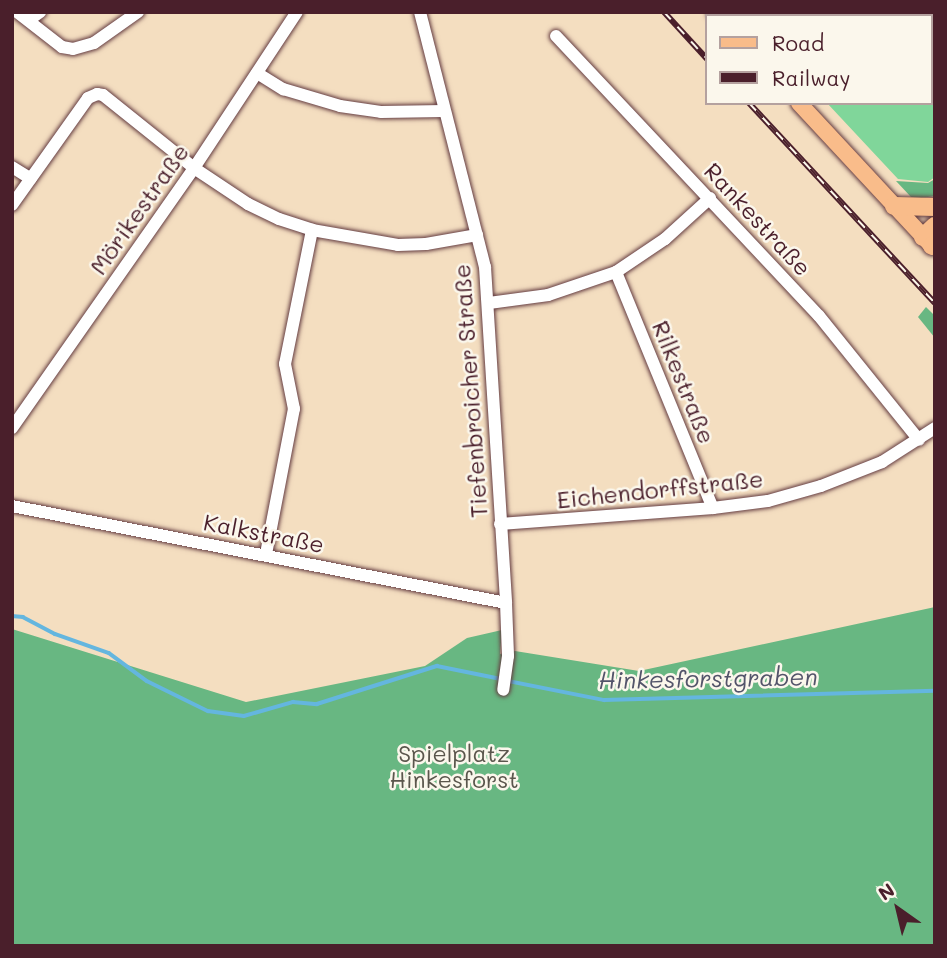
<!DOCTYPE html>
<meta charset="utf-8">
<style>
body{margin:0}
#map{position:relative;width:947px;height:958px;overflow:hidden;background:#f4dec0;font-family:Mali,sans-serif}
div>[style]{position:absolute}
.green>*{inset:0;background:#80d69a}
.forest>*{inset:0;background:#68b782}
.stream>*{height:3.5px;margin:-1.75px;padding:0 1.75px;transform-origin:1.75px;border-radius:1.75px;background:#64b6df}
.roads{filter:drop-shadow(0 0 2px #643c41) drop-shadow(0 0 2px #643c41)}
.minor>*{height:12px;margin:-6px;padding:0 6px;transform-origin:6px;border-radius:6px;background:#fff}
.major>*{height:16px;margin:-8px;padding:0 8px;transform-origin:8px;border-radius:8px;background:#f9bc8a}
.highway>*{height:18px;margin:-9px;padding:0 9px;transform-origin:9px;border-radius:9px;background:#f9bc8a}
.rail>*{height:6px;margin-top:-3px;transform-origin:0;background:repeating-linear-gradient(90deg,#fbf7ec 0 10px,#4a1f2b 0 20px);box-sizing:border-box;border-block:2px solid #4a1f2b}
span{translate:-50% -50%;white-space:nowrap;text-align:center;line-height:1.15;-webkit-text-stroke:5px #fbf7ec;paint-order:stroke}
.street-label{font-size:23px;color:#4a1f2b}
.park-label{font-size:23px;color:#5a564c}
.water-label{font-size:24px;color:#53546a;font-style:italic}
.frame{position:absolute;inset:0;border:14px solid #4a1f2b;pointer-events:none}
.legend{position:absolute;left:705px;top:14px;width:228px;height:91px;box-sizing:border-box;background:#fbf7ec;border:2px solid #b4a19f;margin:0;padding:9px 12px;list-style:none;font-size:21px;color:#4a1f2b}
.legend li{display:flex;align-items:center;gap:14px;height:35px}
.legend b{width:35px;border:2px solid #b4a19f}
.north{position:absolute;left:863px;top:874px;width:70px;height:70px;-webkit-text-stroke:5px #fbf7ec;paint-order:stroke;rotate:326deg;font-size:19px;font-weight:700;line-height:28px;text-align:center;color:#4a1f2b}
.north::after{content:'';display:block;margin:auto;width:24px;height:32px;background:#4a1f2b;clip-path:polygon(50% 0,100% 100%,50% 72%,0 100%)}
</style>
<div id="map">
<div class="green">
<div style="clip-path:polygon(754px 12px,935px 12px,935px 177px,928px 182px,898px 179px,827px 103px,931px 103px,931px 16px,757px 16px)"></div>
</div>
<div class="forest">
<div style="clip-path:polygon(935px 179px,935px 196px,921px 198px,911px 197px,896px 181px,928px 183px)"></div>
<div style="clip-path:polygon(926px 307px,935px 316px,935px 338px,918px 317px)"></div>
<div style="clip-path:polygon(935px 607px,935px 946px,12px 946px,12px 629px,246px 702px,425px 666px,467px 638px,502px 630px,500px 654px,515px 651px,639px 671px)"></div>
</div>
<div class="stream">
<div style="left:12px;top:616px;width:11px;rotate:5deg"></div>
<div style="left:23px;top:617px;width:36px;rotate:28deg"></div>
<div style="left:55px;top:634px;width:57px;rotate:19.4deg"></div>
<div style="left:109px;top:653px;width:47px;rotate:36.4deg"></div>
<div style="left:147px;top:681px;width:68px;rotate:26.2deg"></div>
<div style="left:208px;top:711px;width:36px;rotate:8deg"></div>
<div style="left:244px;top:716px;width:51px;rotate:-15.9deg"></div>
<div style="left:293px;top:702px;width:24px;rotate:5deg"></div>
<div style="left:317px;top:704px;width:126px;rotate:-17.6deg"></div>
<div style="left:437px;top:666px;width:65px;rotate:11.5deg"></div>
<div style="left:508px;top:681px;width:98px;rotate:11.2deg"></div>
<div style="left:604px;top:700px;width:331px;rotate:-1.6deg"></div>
</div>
<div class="roads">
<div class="minor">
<div style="left:17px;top:12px;width:57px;rotate:37.9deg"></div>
<div style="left:62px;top:47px;width:11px;rotate:10deg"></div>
<div style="left:73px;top:49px;width:22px;rotate:-16deg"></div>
<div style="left:94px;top:43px;width:54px;rotate:-35.2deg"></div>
<div style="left:420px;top:12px;width:263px;rotate:75.7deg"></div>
<div style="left:485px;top:267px;width:337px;rotate:86.4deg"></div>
<div style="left:506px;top:603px;width:53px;rotate:87.8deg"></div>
<div style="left:508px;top:656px;width:34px;rotate:98deg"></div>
<div style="left:29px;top:20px;width:14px;rotate:-36deg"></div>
<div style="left:556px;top:36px;width:384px;rotate:46.8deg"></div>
<div style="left:819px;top:316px;width:159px;rotate:51.1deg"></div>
<div style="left:257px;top:73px;width:31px;rotate:32deg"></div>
<div style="left:283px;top:89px;width:59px;rotate:16.6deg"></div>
<div style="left:340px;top:106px;width:41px;rotate:8.3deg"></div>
<div style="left:381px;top:112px;width:63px;rotate:-0.9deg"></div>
<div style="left:12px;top:167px;width:22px;rotate:32deg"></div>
<div style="left:12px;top:205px;width:131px;rotate:-54.6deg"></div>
<div style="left:88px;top:98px;width:10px;rotate:-24deg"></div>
<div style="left:97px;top:94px;width:6px;rotate:9deg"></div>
<div style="left:103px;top:95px;width:117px;rotate:38.7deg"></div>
<div style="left:194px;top:168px;width:65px;rotate:33.7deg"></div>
<div style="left:248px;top:204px;width:34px;rotate:26deg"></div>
<div style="left:279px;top:219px;width:35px;rotate:18deg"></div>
<div style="left:312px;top:230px;width:87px;rotate:9.9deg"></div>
<div style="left:398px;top:245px;width:28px;rotate:-2deg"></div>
<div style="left:426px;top:244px;width:52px;rotate:-10deg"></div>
<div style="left:616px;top:272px;width:255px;rotate:67.7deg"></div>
<div style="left:489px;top:303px;width:60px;rotate:-7.7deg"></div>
<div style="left:548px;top:295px;width:72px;rotate:-18.7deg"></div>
<div style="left:616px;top:272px;width:59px;rotate:-34deg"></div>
<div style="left:665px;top:239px;width:61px;rotate:-42.3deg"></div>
<div style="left:12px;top:428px;width:317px;rotate:-55deg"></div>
<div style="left:194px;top:168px;width:187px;rotate:-56.6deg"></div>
<div style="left:12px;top:506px;width:503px;rotate:11.11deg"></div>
<div style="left:500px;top:524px;width:214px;rotate:-4.3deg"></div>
<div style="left:713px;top:508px;width:55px;rotate:-7.3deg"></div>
<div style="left:768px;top:501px;width:55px;rotate:-15.8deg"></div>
<div style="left:821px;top:486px;width:66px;rotate:-21.5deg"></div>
<div style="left:882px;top:462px;width:63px;rotate:-32.7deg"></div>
<div style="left:266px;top:554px;width:148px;rotate:-79.1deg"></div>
<div style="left:294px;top:409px;width:46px;rotate:-101.3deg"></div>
<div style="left:285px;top:364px;width:137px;rotate:-78.6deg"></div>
</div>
<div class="major">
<div style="left:715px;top:12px;width:5px;rotate:53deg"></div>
<div style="left:799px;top:103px;width:194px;rotate:47.1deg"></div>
</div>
<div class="highway">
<div style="left:894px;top:206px;width:41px;rotate:1.4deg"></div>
<div style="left:923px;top:237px;width:16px;rotate:-43deg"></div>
<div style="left:932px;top:246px;width:4px;rotate:-34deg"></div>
</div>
</div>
<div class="rail">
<div style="left:664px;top:12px;width:64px;rotate:47.5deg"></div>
<div style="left:749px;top:103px;width:273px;rotate:47.1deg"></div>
</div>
<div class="street-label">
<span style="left:139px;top:209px;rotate:-55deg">Mörikestraße</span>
<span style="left:758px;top:219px;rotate:47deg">Rankestraße</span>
<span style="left:684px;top:382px;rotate:68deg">Rilkestraße</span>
<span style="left:470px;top:391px;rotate:-94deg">Tiefenbroicher Straße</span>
<span style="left:660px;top:489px;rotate:-6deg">Eichendorffstraße</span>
<span style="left:264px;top:533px;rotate:11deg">Kalkstraße</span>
</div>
<div class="park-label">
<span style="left:454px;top:766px">Spielplatz<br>Hinkesforst</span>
</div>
<div class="water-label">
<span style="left:708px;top:678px;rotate:-1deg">Hinkesforstgraben</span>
</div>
<div class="frame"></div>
<ul class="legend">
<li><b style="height:9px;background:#f9bc8a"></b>Road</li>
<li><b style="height:9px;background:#4a1f2b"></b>Railway</li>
</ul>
<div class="north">N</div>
</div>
